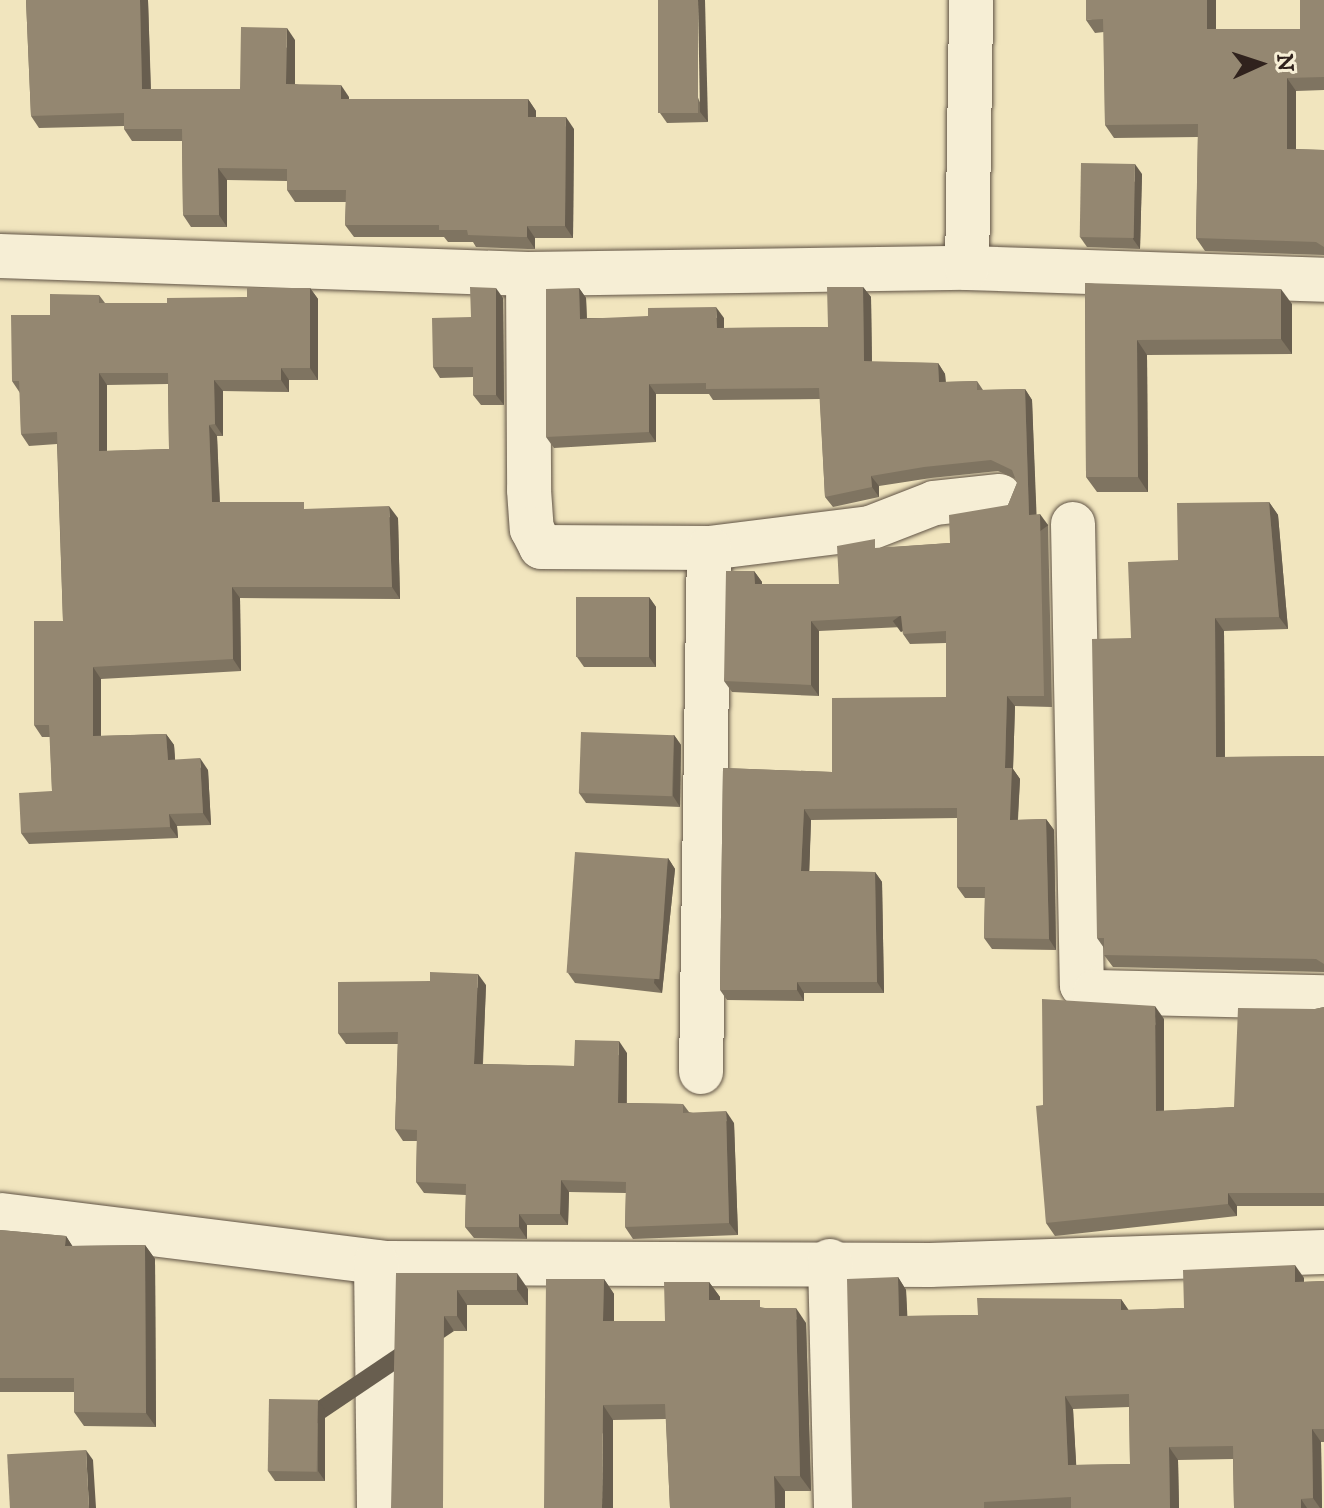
<!DOCTYPE html>
<style>
body{margin:0}
#map{position:relative;width:1324px;height:1508px;overflow:hidden;background:#f1e5be;font-family:"IM FELL DW Pica",serif}
div>[style]{position:absolute}
.roads{filter:drop-shadow(0 0 2px #605345) drop-shadow(0 0 2px #605345)}
.minor>*{height:44px;margin:-22px;padding:0 22px;transform-origin:22px;border-radius:22px;background:#f6eed5}
.wall>*{inset:0;background:#7f7461}
.shaded-wall>*{inset:0;background:#685e4f;transform-origin:0 0}
.building>*{inset:0;background:#948771;transform-origin:0 0}
span{translate:-50% -50%;white-space:nowrap;text-align:center;line-height:1.15;-webkit-text-stroke:8px #f6eed5;paint-order:stroke}
.north{position:absolute;left:1220px;top:24px;width:80px;height:80px;-webkit-text-stroke:6px #f6eed5;paint-order:stroke;rotate:87deg;font-size:22px;font-weight:700;line-height:32px;text-align:center;color:#30221d}
.north::after{content:'';display:block;margin:auto;width:28px;height:36px;background:#30221d;clip-path:polygon(50% 0,100% 100%,50% 72%,0 100%)}
</style>
<div id="map">
<div class="roads">
<div class="minor">
<div style="left:0;top:256px;width:528px;rotate:1.95deg"></div>
<div style="left:528px;top:274px;width:439px;rotate:-0.8deg"></div>
<div style="left:967px;top:268px;width:357px;rotate:1.9deg"></div>
<div style="left:967px;top:268px;width:268px;rotate:-89.1deg"></div>
<div style="left:528px;top:274px;width:216px;rotate:89.7deg"></div>
<div style="left:529px;top:490px;width:39px;rotate:86deg"></div>
<div style="left:532px;top:529px;width:20px;rotate:63deg"></div>
<div style="left:541px;top:547px;width:168px;rotate:0.3deg"></div>
<div style="left:709px;top:548px;width:162px;rotate:-7.1deg"></div>
<div style="left:870px;top:528px;width:69px;rotate:-21.3deg"></div>
<div style="left:934px;top:503px;width:66px;rotate:-6.1deg"></div>
<div style="left:1073px;top:524px;width:461px;rotate:88.9deg"></div>
<div style="left:1082px;top:985px;width:15px;rotate:28deg"></div>
<div style="left:1095px;top:992px;width:229px;rotate:1.3deg"></div>
<div style="left:701px;top:1072px;width:524px;rotate:-89.13deg"></div>
<div style="left:0;top:1215px;width:390px;rotate:7.1deg"></div>
<div style="left:387px;top:1263px;width:543px;rotate:0.21deg"></div>
<div style="left:930px;top:1265px;width:394px;rotate:-1.9deg"></div>
<div style="left:830px;top:1261px;width:247px;rotate:88.6deg"></div>
<div style="left:376px;top:1262px;width:246px;rotate:89.3deg"></div>
</div>
</div>
<div class="wall">
<div style="clip-path:polygon(26px 0,148px 0,151px 89px,240px 89px,295px 40px,295px 84px,349px 97px,349px 99px,528px 99px,536px 111px,536px 117px,574px 129px,573px 238px,535px 238px,535px 249px,528px 249px,476px 247px,473px 242px,448px 242px,444px 237px,354px 237px,345px 225px,346px 202px,295px 202px,287px 190px,287px 181px,227px 180px,227px 227px,191px 227px,183px 215px,182px 141px,132px 141px,124px 129px,124px 126px,39px 128px,31px 116px)"></div>
<div style="clip-path:polygon(658px 0,708px 122px,667px 123px,660px 113px)"></div>
<div style="clip-path:polygon(1216px 0,1216px 29px,1300px 29px,1324px 0,1324px 90px,1296px 91px,1296px 149px,1324px 150px,1324px 255px,1205px 251px,1196px 238px,1198px 137px,1114px 138px,1105px 125px,1104px 32px,1095px 33px,1086px 20px)"></div>
<div style="clip-path:polygon(1142px 174px,1140px 249px,1087px 247px,1080px 237px)"></div>
<div style="clip-path:polygon(1085px 283px,1292px 304px,1292px 354px,1147px 355px,1148px 492px,1097px 492px,1086px 477px)"></div>
<div style="clip-path:polygon(863px 287px,871px 297px,872px 362px,938px 363px,945px 374px,946px 382px,977px 381px,983px 390px,1025px 389px,1032px 400px,1036px 515px,1048px 525px,1052px 707px,1015px 706px,1013px 769px,1020px 779px,1018px 820px,1046px 819px,1054px 830px,1056px 950px,992px 949px,984px 938px,985px 898px,965px 898px,957px 887px,957px 818px,811px 820px,809px 871px,875px 872px,882px 882px,884px 993px,804px 993px,804px 1001px,727px 1000px,720px 990px,723px 768px,832px 772px,946px 697px,946px 643px,910px 644px,903px 634px,902px 627px,819px 631px,819px 696px,732px 692px,724px 681px,754px 571px,762px 582px,762px 584px,839px 584px,880px 548px,950px 543px,1008px 505px,1017px 483px,1016px 479px,998px 471px,931px 478px,879px 486px,879px 497px,833px 507px,825px 497px,820px 399px,713px 400px,709px 394px,656px 394px,656px 442px,554px 448px,546px 437px,579px 288px,586px 298px,587px 318px,724px 318px,724px 328px,828px 327px)"></div>
<div style="clip-path:polygon(evenodd,310px 288px,318px 299px,318px 380px,289px 380px,289px 392px,223px 391px,223px 436px,217px 436px,220px 502px,398px 518px,400px 599px,240px 598px,241px 671px,101px 679px,101px 736px,166px 734px,174px 745px,175px 760px,208px 770px,211px 825px,177px 826px,178px 838px,29px 844px,21px 833px,52px 791px,50px 737px,42px 737px,34px 725px,63px 621px,57px 444px,29px 446px,21px 434px,20px 393px,12px 381px,50px 315px,99px 295px,105px 303px,167px 303px,247px 297px,310px 288px,168px 384px,169px 449px,107px 451px,107px 385px,168px 384px)"></div>
<div style="clip-path:polygon(503px 298px,504px 405px,481px 405px,473px 395px,473px 377px,440px 378px,433px 367px,471px 317px)"></div>
<div style="clip-path:polygon(1269px 502px,1278px 515px,1288px 629px,1224px 631px,1225px 757px,1324px 756px,1324px 972px,1113px 967px,1104px 955px,1104px 948px,1097px 938px,1131px 638px,1178px 560px)"></div>
<div style="clip-path:polygon(649px 597px,656px 607px,656px 667px,584px 667px,577px 657px)"></div>
<div style="clip-path:polygon(674px 735px,681px 745px,680px 807px,586px 803px,579px 793px)"></div>
<div style="clip-path:polygon(668px 858px,675px 869px,662px 993px,575px 983px,568px 973px)"></div>
<div style="clip-path:polygon(486px 985px,483px 1064px,574px 1066px,627px 1053px,627px 1103px,683px 1104px,689px 1112px,734px 1123px,738px 1235px,633px 1239px,625px 1227px,626px 1193px,569px 1192px,568px 1225px,527px 1225px,527px 1239px,474px 1238px,465px 1227px,466px 1195px,424px 1193px,416px 1182px,417px 1141px,403px 1141px,395px 1129px,398px 1044px,346px 1044px,338px 1033px)"></div>
<div style="clip-path:polygon(1324px 1007px,1324px 1206px,1237px 1206px,1237px 1216px,1055px 1236px,1046px 1223px,1043px 1105px,1164px 1019px,1164px 1111px,1234px 1107px,1315px 1009px)"></div>
<div style="clip-path:polygon(0 1230px,66px 1236px,72px 1246px,145px 1245px,155px 1259px,156px 1427px,84px 1426px,74px 1412px,74px 1392px,0 1392px)"></div>
<div style="clip-path:polygon(396px 1273px,528px 1289px,528px 1305px,467px 1305px,467px 1331px,454px 1331px)"></div>
<div style="clip-path:polygon(evenodd,898px 1277px,906px 1290px,907px 1316px,978px 1315px,1121px 1299px,1128px 1310px,1184px 1308px,1304px 1278px,1304px 1282px,1324px 1281px,1324px 1442px,1321px 1442px,1322px 1508px,1234px 1508px,1233px 1459px,1178px 1460px,1179px 1508px,852px 1508px,898px 1277px,1129px 1407px,1130px 1464px,1076px 1465px,1073px 1409px,1129px 1407px)"></div>
<div style="clip-path:polygon(604px 1279px,614px 1294px,614px 1321px,665px 1321px,709px 1282px,720px 1297px,720px 1300px,765px 1308px,806px 1323px,811px 1491px,785px 1491px,785px 1508px,670px 1508px,666px 1419px,613px 1420px,544px 1508px)"></div>
<div style="clip-path:polygon(325px 1410px,325px 1481px,275px 1481px,268px 1471px)"></div>
</div>
<div class="shaded-wall">
<div style="clip-path:polygon(140px 0,148px 0,151px 101px,142px 89px)"></div>
<div style="clip-path:polygon(698px 0,705px 0,708px 122px,700px 112px)"></div>
<div style="clip-path:polygon(1207px 0,1216px 0,1216px 42px,1207px 29px)"></div>
<div style="clip-path:polygon(287px 28px,295px 40px,295px 96px,286px 84px)"></div>
<div style="clip-path:polygon(1287px 78px,1296px 91px,1296px 162px,1287px 149px)"></div>
<div style="clip-path:polygon(341px 85px,349px 97px,349px 111px,341px 99px)"></div>
<div style="clip-path:polygon(528px 99px,536px 111px,536px 129px,528px 117px)"></div>
<div style="clip-path:polygon(566px 117px,574px 129px,573px 238px,565px 226px)"></div>
<div style="clip-path:polygon(1135px 164px,1142px 174px,1140px 249px,1133px 239px)"></div>
<div style="clip-path:polygon(218px 168px,227px 180px,227px 227px,219px 215px)"></div>
<div style="clip-path:polygon(527px 226px,535px 238px,535px 249px,527px 237px)"></div>
<div style="clip-path:polygon(863px 287px,871px 297px,872px 372px,864px 361px)"></div>
<div style="clip-path:polygon(310px 288px,318px 299px,318px 380px,310px 368px)"></div>
<div style="clip-path:polygon(496px 288px,503px 298px,504px 405px,496px 395px)"></div>
<div style="clip-path:polygon(579px 288px,586px 298px,587px 329px,580px 319px)"></div>
<div style="clip-path:polygon(1281px 289px,1292px 304px,1292px 354px,1281px 339px)"></div>
<div style="clip-path:polygon(716px 307px,724px 318px,724px 339px,717px 328px)"></div>
<div style="clip-path:polygon(1137px 340px,1147px 355px,1148px 492px,1138px 477px)"></div>
<div style="clip-path:polygon(938px 363px,945px 374px,946px 393px,939px 382px)"></div>
<div style="clip-path:polygon(281px 368px,289px 380px,289px 392px,281px 380px)"></div>
<div style="clip-path:polygon(99px 373px,107px 385px,107px 462px,99px 451px)"></div>
<div style="clip-path:polygon(214px 380px,223px 391px,223px 436px,215px 424px)"></div>
<div style="clip-path:polygon(649px 384px,656px 394px,656px 442px,649px 432px)"></div>
<div style="clip-path:polygon(1025px 389px,1032px 400px,1037px 526px,1029px 515px)"></div>
<div style="clip-path:polygon(209px 425px,217px 436px,220px 514px,212px 502px)"></div>
<div style="clip-path:polygon(871px 476px,879px 486px,879px 497px,872px 487px)"></div>
<div style="clip-path:polygon(1269px 502px,1278px 515px,1288px 629px,1279px 617px)"></div>
<div style="clip-path:polygon(389px 506px,398px 518px,400px 599px,392px 587px)"></div>
<div style="left:1040px;top:514px;width:14px;height:182px;rotate:54deg"></div>
<div style="clip-path:polygon(754px 571px,762px 582px,762px 595px,755px 584px)"></div>
<div style="clip-path:polygon(232px 587px,240px 598px,241px 671px,233px 659px)"></div>
<div style="clip-path:polygon(649px 597px,656px 607px,656px 667px,649px 657px)"></div>
<div style="clip-path:polygon(1215px 618px,1224px 631px,1225px 769px,1216px 757px)"></div>
<div style="clip-path:polygon(811px 621px,819px 631px,819px 696px,811px 685px)"></div>
<div style="clip-path:polygon(93px 667px,101px 679px,101px 748px,93px 736px)"></div>
<div style="clip-path:polygon(1007px 696px,1015px 706px,1013px 769px,1020px 779px,1017px 830px,1010px 820px,1005px 768px)"></div>
<div style="clip-path:polygon(166px 734px,174px 745px,176px 772px,168px 760px)"></div>
<div style="clip-path:polygon(674px 735px,681px 745px,680px 807px,673px 796px)"></div>
<div style="clip-path:polygon(200px 758px,208px 770px,211px 825px,203px 813px)"></div>
<div style="clip-path:polygon(804px 809px,811px 820px,809px 881px,801px 871px)"></div>
<div style="clip-path:polygon(169px 814px,177px 826px,178px 838px,170px 827px)"></div>
<div style="clip-path:polygon(1046px 819px,1054px 830px,1056px 950px,1049px 939px)"></div>
<div style="clip-path:polygon(668px 858px,675px 869px,662px 993px,654px 983px)"></div>
<div style="clip-path:polygon(875px 872px,882px 882px,884px 993px,877px 982px)"></div>
<div style="clip-path:polygon(478px 974px,486px 985px,482px 1076px,474px 1064px)"></div>
<div style="clip-path:polygon(797px 982px,804px 993px,804px 1001px,797px 990px)"></div>
<div style="clip-path:polygon(1155px 1006px,1164px 1019px,1164px 1124px,1156px 1111px)"></div>
<div style="clip-path:polygon(619px 1041px,627px 1053px,626px 1114px,618px 1103px)"></div>
<div style="clip-path:polygon(726px 1111px,734px 1123px,738px 1235px,729px 1223px)"></div>
<div style="clip-path:polygon(561px 1180px,569px 1192px,568px 1225px,560px 1214px)"></div>
<div style="clip-path:polygon(1228px 1193px,1237px 1206px,1237px 1216px,1228px 1204px)"></div>
<div style="clip-path:polygon(519px 1214px,527px 1225px,527px 1239px,519px 1227px)"></div>
<div style="clip-path:polygon(66px 1236px,75px 1250px,65px 1246px)"></div>
<div style="clip-path:polygon(145px 1245px,155px 1259px,156px 1427px,146px 1413px)"></div>
<div style="clip-path:polygon(1295px 1265px,1304px 1278px,1304px 1295px,1295px 1282px)"></div>
<div style="clip-path:polygon(517px 1273px,528px 1289px,528px 1305px,517px 1290px)"></div>
<div style="clip-path:polygon(898px 1277px,906px 1290px,908px 1328px,899px 1316px)"></div>
<div style="clip-path:polygon(604px 1279px,614px 1294px,614px 1336px,603px 1321px)"></div>
<div style="clip-path:polygon(709px 1282px,720px 1297px,720px 1315px,709px 1300px)"></div>
<div style="clip-path:polygon(457px 1290px,467px 1305px,467px 1331px,457px 1316px)"></div>
<div style="clip-path:polygon(1121px 1299px,1130px 1312px,1121px 1310px)"></div>
<div style="clip-path:polygon(796px 1308px,806px 1323px,811px 1491px,800px 1476px)"></div>
<div style="left:444px;top:1316px;width:18px;height:192px;rotate:56deg"></div>
<div style="clip-path:polygon(1065px 1396px,1073px 1409px,1077px 1478px,1068px 1465px)"></div>
<div style="clip-path:polygon(318px 1400px,325px 1410px,325px 1481px,318px 1471px)"></div>
<div style="clip-path:polygon(603px 1405px,613px 1420px,613px 1508px,602px 1508px)"></div>
<div style="clip-path:polygon(1312px 1429px,1321px 1442px,1322px 1508px,1320px 1508px,1313px 1498px)"></div>
<div style="clip-path:polygon(1169px 1447px,1178px 1460px,1179px 1508px,1170px 1508px)"></div>
<div style="clip-path:polygon(86px 1450px,93px 1460px,96px 1508px,89px 1508px)"></div>
<div style="clip-path:polygon(774px 1476px,785px 1491px,785px 1508px,775px 1508px)"></div>
<div style="clip-path:polygon(1301px 1499px,1307px 1508px,1301px 1508px)"></div>
</div>
<div class="building">
<div style="clip-path:polygon(26px 0,140px 0,142px 89px,240px 89px,241px 27px,287px 28px,286px 84px,341px 85px,341px 99px,528px 99px,528px 117px,566px 117px,565px 226px,527px 226px,527px 237px,520px 237px,468px 235px,467px 230px,439px 230px,439px 225px,345px 225px,346px 190px,287px 190px,287px 169px,218px 168px,219px 215px,183px 215px,182px 129px,124px 129px,124px 113px,31px 116px)"></div>
<div style="left:658px;top:0;width:40px;height:113px"></div>
<div style="clip-path:polygon(1086px 0,1207px 0,1207px 29px,1300px 29px,1300px 0,1324px 0,1324px 77px,1287px 78px,1287px 149px,1324px 150px,1324px 247px,1316px 242px,1196px 238px,1198px 124px,1105px 125px,1103px 19px,1086px 20px)"></div>
<div style="left:1081px;top:163px;width:54px;height:74px;rotate:1deg"></div>
<div style="clip-path:polygon(1085px 283px,1281px 289px,1281px 339px,1137px 340px,1138px 477px,1086px 477px)"></div>
<div style="clip-path:polygon(470px 287px,496px 288px,496px 395px,473px 395px,473px 367px,433px 367px,432px 318px,471px 317px)"></div>
<div style="clip-path:polygon(827px 287px,863px 287px,864px 361px,938px 363px,939px 382px,977px 381px,977px 390px,1025px 389px,1029px 515px,1040px 514px,1044px 696px,1007px 696px,1005px 768px,1012px 768px,1010px 820px,1046px 819px,1049px 939px,984px 938px,985px 887px,957px 887px,957px 808px,804px 809px,801px 871px,875px 872px,877px 982px,797px 982px,797px 990px,720px 990px,723px 768px,832px 772px,832px 698px,946px 697px,946px 631px,903px 634px,901px 616px,811px 621px,811px 685px,724px 681px,726px 571px,754px 571px,755px 584px,839px 584px,837px 546px,875px 539px,875px 548px,950px 543px,949px 515px,1008px 505px,1017px 483px,1012px 470px,991px 460px,924px 467px,871px 476px,872px 487px,825px 497px,819px 388px,706px 389px,706px 383px,649px 384px,649px 432px,546px 437px,546px 289px,579px 288px,580px 319px,648px 316px,648px 308px,716px 307px,717px 328px,828px 327px)"></div>
<div style="clip-path:polygon(evenodd,247px 288px,310px 288px,310px 368px,281px 368px,281px 380px,214px 380px,215px 424px,209px 425px,212px 502px,304px 502px,304px 509px,389px 506px,392px 587px,232px 587px,233px 659px,93px 667px,93px 736px,166px 734px,168px 760px,200px 758px,203px 813px,169px 814px,170px 827px,21px 833px,19px 793px,52px 791px,49px 725px,34px 725px,34px 621px,63px 621px,57px 432px,21px 434px,19px 381px,12px 381px,11px 315px,50px 315px,50px 294px,99px 295px,99px 303px,167px 303px,167px 298px,247px 297px,247px 288px,99px 373px,168px 373px,169px 449px,99px 451px,99px 373px)"></div>
<div style="clip-path:polygon(1269px 502px,1279px 617px,1215px 618px,1216px 757px,1324px 756px,1324px 964px,1316px 959px,1104px 955px,1104px 938px,1097px 938px,1092px 639px,1131px 638px,1128px 562px,1178px 560px,1177px 503px)"></div>
<div style="left:576px;top:597px;width:73px;height:60px"></div>
<div style="left:581px;top:732px;width:93px;height:61px;rotate:2deg"></div>
<div style="left:575px;top:852px;width:93px;height:121px;rotate:4deg"></div>
<div style="clip-path:polygon(430px 972px,478px 974px,474px 1064px,574px 1066px,575px 1040px,619px 1041px,618px 1103px,683px 1104px,683px 1113px,726px 1111px,729px 1223px,625px 1227px,626px 1182px,561px 1180px,560px 1214px,519px 1214px,519px 1227px,465px 1227px,466px 1184px,416px 1182px,417px 1130px,395px 1129px,398px 1032px,338px 1033px,338px 982px,430px 981px)"></div>
<div style="clip-path:polygon(1042px 999px,1155px 1006px,1156px 1111px,1234px 1107px,1238px 1008px,1315px 1009px,1324px 1007px,1324px 1193px,1228px 1193px,1228px 1204px,1046px 1223px,1036px 1106px,1043px 1105px)"></div>
<div style="clip-path:polygon(0 1230px,66px 1236px,65px 1246px,145px 1245px,146px 1413px,74px 1412px,74px 1378px,0 1378px)"></div>
<div style="clip-path:polygon(evenodd,1295px 1265px,1295px 1282px,1324px 1281px,1324px 1429px,1312px 1429px,1313px 1498px,1301px 1499px,1301px 1508px,1234px 1508px,1233px 1446px,1169px 1447px,1170px 1508px,1071px 1508px,1071px 1497px,984px 1502px,984px 1508px,852px 1508px,847px 1279px,898px 1277px,899px 1316px,978px 1315px,977px 1298px,1121px 1299px,1121px 1310px,1184px 1308px,1183px 1270px,1295px 1265px,1129px 1394px,1130px 1464px,1068px 1465px,1065px 1396px,1129px 1394px)"></div>
<div style="clip-path:polygon(396px 1273px,517px 1273px,517px 1290px,457px 1290px,457px 1316px,444px 1316px,443px 1508px,391px 1508px)"></div>
<div style="clip-path:polygon(546px 1279px,604px 1279px,603px 1321px,665px 1321px,664px 1282px,709px 1282px,709px 1300px,760px 1300px,760px 1308px,796px 1308px,800px 1476px,774px 1476px,775px 1508px,670px 1508px,665px 1404px,603px 1405px,602px 1508px,544px 1508px)"></div>
<div style="left:269px;top:1399px;width:49px;height:72px;rotate:1deg"></div>
<div style="left:86px;top:1450px;width:58px;height:79px;rotate:87deg"></div>
</div>
<div class="north">N</div>
</div>
